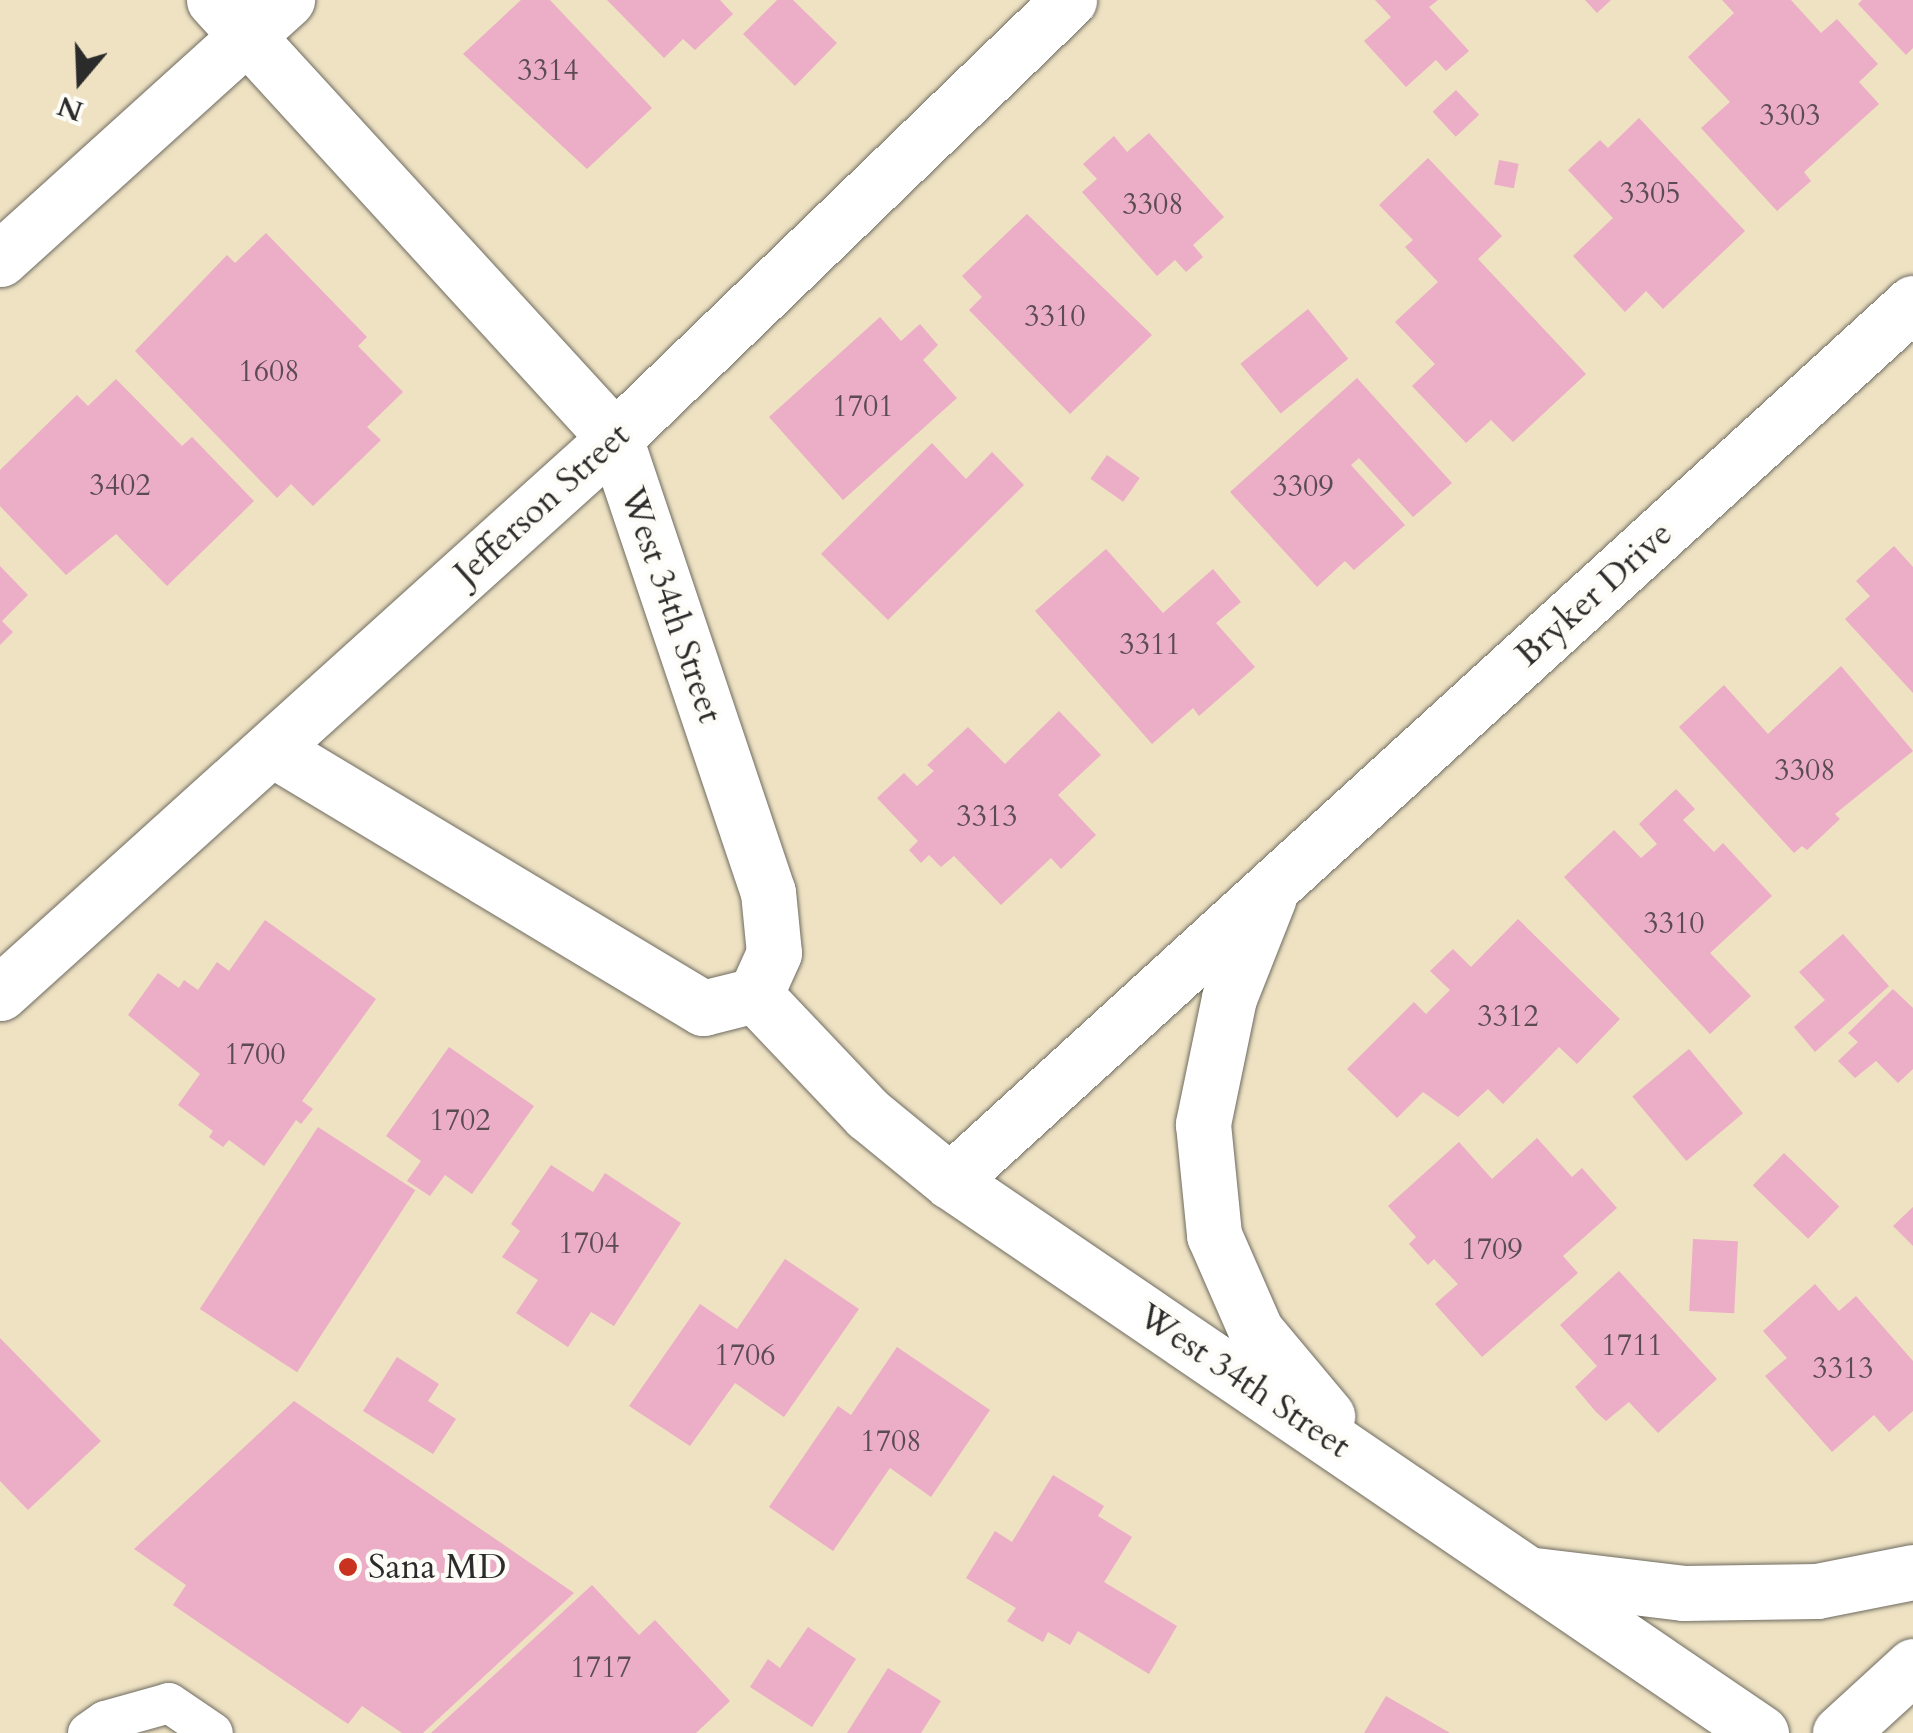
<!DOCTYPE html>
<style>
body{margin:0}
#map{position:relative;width:1913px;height:1733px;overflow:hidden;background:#eee2c3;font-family:Cardo,serif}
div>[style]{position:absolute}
.building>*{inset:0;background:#ecadc6;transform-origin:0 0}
.roads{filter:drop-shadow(0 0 2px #6f6b60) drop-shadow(0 0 2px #6f6b60)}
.lane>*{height:40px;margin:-20px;padding:0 20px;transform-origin:20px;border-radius:20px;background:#fff}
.street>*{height:55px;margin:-27.5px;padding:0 27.5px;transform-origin:27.5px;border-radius:27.5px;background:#fff}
.secondary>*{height:55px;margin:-27.5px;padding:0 27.5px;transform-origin:27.5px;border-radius:27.5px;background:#fff}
.dots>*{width:28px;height:28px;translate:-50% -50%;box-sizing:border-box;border:5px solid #fdfcf7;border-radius:50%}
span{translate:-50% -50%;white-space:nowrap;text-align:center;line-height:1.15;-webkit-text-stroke:9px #fdfcf7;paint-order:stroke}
.number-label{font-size:30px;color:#5b4c52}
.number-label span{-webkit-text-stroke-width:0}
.street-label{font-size:35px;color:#2b2b2b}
.poi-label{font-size:35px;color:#2b2b2b}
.left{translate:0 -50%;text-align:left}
.north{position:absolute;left:30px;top:30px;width:100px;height:100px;-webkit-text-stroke:8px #fdfcf7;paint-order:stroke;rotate:199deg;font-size:28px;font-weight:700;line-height:40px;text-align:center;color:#2b2b2b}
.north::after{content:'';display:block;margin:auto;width:35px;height:45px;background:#2b2b2b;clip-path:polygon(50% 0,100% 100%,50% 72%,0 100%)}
</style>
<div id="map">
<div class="building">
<div style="clip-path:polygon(521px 0,550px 0,652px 108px,587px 169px,463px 54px)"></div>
<div style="clip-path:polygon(607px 0,720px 0,733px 14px,695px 50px,683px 39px,664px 58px)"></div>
<div style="clip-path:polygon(777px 0,793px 0,837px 43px,795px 86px,743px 34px)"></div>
<div style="clip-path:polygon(1375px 0,1438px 0,1429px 7px,1469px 51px,1446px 71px,1436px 60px,1406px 87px,1364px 41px,1391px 17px)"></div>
<div style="clip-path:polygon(1585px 0,1611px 0,1597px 13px)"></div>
<div style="clip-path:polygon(1722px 0,1791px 0,1821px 33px,1837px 19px,1878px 64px,1859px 82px,1879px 104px,1804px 172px,1811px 181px,1777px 211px,1701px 128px,1730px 102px,1688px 57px,1734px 13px)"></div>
<div style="clip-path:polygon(1862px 0,1913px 0,1913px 48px,1906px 55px,1858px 4px)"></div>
<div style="left:1456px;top:90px;width:34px;height:32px;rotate:47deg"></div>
<div style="clip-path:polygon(1639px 118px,1745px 231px,1663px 309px,1646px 291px,1625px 312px,1573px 256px,1613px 218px,1568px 170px,1600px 140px,1608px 148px)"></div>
<div style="clip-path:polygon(1149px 133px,1224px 217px,1193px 245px,1203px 257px,1186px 272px,1175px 260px,1157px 276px,1082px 192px,1097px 179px,1083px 164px,1114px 136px,1127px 152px)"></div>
<div style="clip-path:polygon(1428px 158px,1502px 236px,1478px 259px,1586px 374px,1513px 442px,1491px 420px,1466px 443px,1412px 386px,1435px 364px,1395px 322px,1438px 282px,1405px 247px,1413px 240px,1379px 205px)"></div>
<div style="left:1499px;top:160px;width:20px;height:25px;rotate:11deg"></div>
<div style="clip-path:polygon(1027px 214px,1152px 335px,1070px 414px,969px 310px,982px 297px,962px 276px)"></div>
<div style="clip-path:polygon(266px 233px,367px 337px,358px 346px,403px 392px,367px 427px,381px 440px,313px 506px,291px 484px,277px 498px,135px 351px,227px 255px,235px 263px)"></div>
<div style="left:1308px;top:309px;width:64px;height:87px;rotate:51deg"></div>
<div style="clip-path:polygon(880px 317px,901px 341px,920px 324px,938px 345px,923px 360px,957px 398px,843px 500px,769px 417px)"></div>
<div style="clip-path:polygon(1357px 378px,1452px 483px,1413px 517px,1359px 458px,1351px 465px,1405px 525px,1354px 570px,1345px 561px,1317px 587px,1230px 492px)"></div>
<div style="clip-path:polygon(116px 379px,182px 446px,192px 437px,254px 501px,167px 586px,116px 534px,66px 575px,0 506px,0 470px,77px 395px,88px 406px)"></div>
<div style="clip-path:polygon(932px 443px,966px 479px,992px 452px,1024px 485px,888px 620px,821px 554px)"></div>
<div style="left:1107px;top:455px;width:40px;height:29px;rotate:35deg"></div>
<div style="clip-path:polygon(1894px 546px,1913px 567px,1913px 693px,1845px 619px,1870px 596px,1856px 581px)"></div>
<div style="clip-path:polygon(1106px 549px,1163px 613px,1213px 569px,1241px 602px,1216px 623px,1255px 667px,1199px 716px,1193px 708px,1152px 744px,1035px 611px)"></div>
<div style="clip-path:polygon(0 566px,28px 595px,2px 621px,13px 632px,0 645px)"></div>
<div style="clip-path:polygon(1841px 666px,1913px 751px,1835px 814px,1840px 819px,1807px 850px,1802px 846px,1794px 853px,1679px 727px,1724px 685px,1768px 734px)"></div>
<div style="clip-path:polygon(1059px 711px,1101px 755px,1058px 795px,1096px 835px,1061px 869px,1051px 858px,1001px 905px,954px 856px,941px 867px,929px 855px,921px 863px,909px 850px,918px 841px,877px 798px,904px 773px,917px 786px,934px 771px,927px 765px,968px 727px,1005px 764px)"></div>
<div style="clip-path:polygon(1676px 789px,1695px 809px,1683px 820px,1714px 852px,1723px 843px,1772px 896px,1710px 953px,1751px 996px,1710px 1034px,1564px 877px,1614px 830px,1641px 858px,1657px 844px,1639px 824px)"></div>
<div style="clip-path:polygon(1518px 919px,1620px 1019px,1577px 1064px,1559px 1047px,1503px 1104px,1488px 1089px,1458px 1117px,1423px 1092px,1397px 1118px,1347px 1069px,1414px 1002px,1426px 1014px,1450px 990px,1430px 971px,1453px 949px,1471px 967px)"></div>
<div style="clip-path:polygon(265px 920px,376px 999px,302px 1101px,313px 1109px,301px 1124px,296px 1120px,264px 1166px,229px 1140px,223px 1147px,209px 1137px,213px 1131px,178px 1105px,200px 1074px,128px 1015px,158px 973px,179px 988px,184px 980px,198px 990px,217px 962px,229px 971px)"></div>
<div style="clip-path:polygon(1843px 934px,1889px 986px,1815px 1052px,1794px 1027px,1825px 1000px,1799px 972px)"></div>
<div style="clip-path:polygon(1893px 989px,1913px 1008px,1913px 1069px,1898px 1083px,1876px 1061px,1855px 1078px,1838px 1061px,1858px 1042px,1848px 1033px)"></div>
<div style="clip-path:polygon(449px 1047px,534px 1106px,472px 1194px,445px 1175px,430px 1196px,407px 1181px,421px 1161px,386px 1136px)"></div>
<div style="left:1689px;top:1049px;width:84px;height:74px;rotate:50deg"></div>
<div style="left:318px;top:1127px;width:116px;height:217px;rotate:33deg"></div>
<div style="clip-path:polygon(1537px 1138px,1572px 1177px,1582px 1168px,1617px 1208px,1563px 1256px,1578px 1273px,1482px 1357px,1435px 1304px,1458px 1284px,1434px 1259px,1428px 1265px,1409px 1244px,1416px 1237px,1388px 1206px,1459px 1142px,1492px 1179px)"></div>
<div style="left:1784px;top:1153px;width:77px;height:45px;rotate:44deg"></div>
<div style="clip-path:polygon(551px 1165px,593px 1192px,605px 1173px,681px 1223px,614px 1326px,591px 1312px,568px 1347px,516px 1313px,538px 1280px,502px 1257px,520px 1231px,511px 1224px)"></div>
<div style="clip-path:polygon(1913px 1207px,1913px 1246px,1893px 1226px)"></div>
<div style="left:1693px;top:1239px;width:45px;height:72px;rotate:3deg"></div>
<div style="clip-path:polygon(785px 1259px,859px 1309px,784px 1417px,735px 1383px,690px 1446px,629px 1406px,700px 1304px,737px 1329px)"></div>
<div style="clip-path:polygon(1619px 1271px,1717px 1379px,1658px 1433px,1629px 1402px,1606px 1421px,1596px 1412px,1575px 1387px,1597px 1366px,1560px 1325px)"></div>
<div style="clip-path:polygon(1815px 1284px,1839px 1311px,1856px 1296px,1913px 1361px,1913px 1411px,1889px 1432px,1874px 1415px,1832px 1452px,1765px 1376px,1787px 1358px,1763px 1331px)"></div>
<div style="clip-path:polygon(0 1338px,101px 1441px,28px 1510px,0 1481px)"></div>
<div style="clip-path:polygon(897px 1347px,990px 1410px,931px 1497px,890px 1468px,833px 1551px,769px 1507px,838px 1406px,851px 1415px)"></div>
<div style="clip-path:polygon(397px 1357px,439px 1384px,428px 1401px,456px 1419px,433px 1454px,363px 1411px)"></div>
<div style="clip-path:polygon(294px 1401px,574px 1593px,423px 1733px,402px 1733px,362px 1706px,348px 1724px,173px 1605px,186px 1585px,134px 1549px)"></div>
<div style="clip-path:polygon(1053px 1475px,1104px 1506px,1098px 1516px,1132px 1537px,1104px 1582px,1177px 1626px,1149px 1674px,1078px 1631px,1070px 1645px,1048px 1632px,1043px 1642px,1007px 1621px,1016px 1608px,966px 1578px,995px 1531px,1012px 1542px)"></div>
<div style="clip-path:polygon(592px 1585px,639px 1635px,655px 1620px,730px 1701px,696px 1733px,431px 1733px)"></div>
<div style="clip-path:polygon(808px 1627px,856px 1659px,812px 1727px,750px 1687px,768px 1659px,780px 1668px)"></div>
<div style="clip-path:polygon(888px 1668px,941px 1701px,921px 1733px,847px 1733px)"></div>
<div style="clip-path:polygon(1386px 1696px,1450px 1733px,1364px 1733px)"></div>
</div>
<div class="roads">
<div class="lane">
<div style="left:88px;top:1733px;width:21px;rotate:-35deg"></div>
<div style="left:105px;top:1721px;width:66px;rotate:-15.7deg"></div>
<div style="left:169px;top:1703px;width:53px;rotate:34.3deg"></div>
</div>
<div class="street">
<div style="left:214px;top:0;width:594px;rotate:47.53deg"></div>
<div style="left:615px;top:438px;width:479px;rotate:71.4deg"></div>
<div style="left:768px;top:892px;width:61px;rotate:84.4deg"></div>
<div style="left:774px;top:953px;width:46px;rotate:114.3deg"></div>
<div style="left:0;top:259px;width:387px;rotate:-42.1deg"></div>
<div style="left:272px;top:749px;width:503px;rotate:31deg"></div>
<div style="left:703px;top:1008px;width:54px;rotate:-14deg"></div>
<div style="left:755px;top:995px;width:164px;rotate:46.5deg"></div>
<div style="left:868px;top:1114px;width:106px;rotate:39.3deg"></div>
<div style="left:950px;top:1181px;width:981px;rotate:34.24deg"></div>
<div style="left:1269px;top:897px;width:109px;rotate:111.6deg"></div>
<div style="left:1229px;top:998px;width:129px;rotate:101.7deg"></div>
<div style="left:1203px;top:1124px;width:112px;rotate:84.3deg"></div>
<div style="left:1214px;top:1235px;width:105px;rotate:66.4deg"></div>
<div style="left:1256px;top:1331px;width:111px;rotate:50.1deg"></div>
<div style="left:950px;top:1181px;width:1303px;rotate:-42.36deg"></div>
<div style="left:1535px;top:1575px;width:149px;rotate:6.9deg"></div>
<div style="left:1683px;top:1593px;width:134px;rotate:-0.9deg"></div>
<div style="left:1817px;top:1591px;width:98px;rotate:-11.2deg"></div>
<div style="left:1840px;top:1733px;width:99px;rotate:-42.5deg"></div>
</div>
<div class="secondary">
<div style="left:0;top:993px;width:828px;rotate:-42.06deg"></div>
<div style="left:615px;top:438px;width:631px;rotate:-43.97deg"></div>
</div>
</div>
<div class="dots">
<div style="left:348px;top:1567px;background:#c8321e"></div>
</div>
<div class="number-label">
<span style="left:548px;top:71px">3314</span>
<span style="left:1790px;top:116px">3303</span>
<span style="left:1650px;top:194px">3305</span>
<span style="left:1153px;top:205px">3308</span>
<span style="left:1055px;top:317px">3310</span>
<span style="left:269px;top:372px">1608</span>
<span style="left:863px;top:407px">1701</span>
<span style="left:120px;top:486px">3402</span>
<span style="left:1303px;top:487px">3309</span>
<span style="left:1150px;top:645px">3311</span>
<span style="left:1805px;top:771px">3308</span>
<span style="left:987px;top:817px">3313</span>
<span style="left:1674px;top:924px">3310</span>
<span style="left:1508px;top:1017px">3312</span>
<span style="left:255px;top:1055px">1700</span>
<span style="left:460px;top:1121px">1702</span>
<span style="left:589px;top:1244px">1704</span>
<span style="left:1492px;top:1250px">1709</span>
<span style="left:1632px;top:1346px">1711</span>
<span style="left:745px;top:1356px">1706</span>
<span style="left:1843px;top:1369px">3313</span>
<span style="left:891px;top:1442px">1708</span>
<span style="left:601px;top:1668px">1717</span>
</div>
<div class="street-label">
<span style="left:542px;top:504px;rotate:-42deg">Jefferson Street</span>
<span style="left:1594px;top:594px;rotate:-42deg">Bryker Drive</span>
<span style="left:671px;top:605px;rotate:71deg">West 34th Street</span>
<span style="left:1244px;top:1381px;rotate:34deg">West 34th Street</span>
</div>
<div class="poi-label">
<span class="left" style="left:368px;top:1567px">Sana MD</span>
</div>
<div class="north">N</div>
</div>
